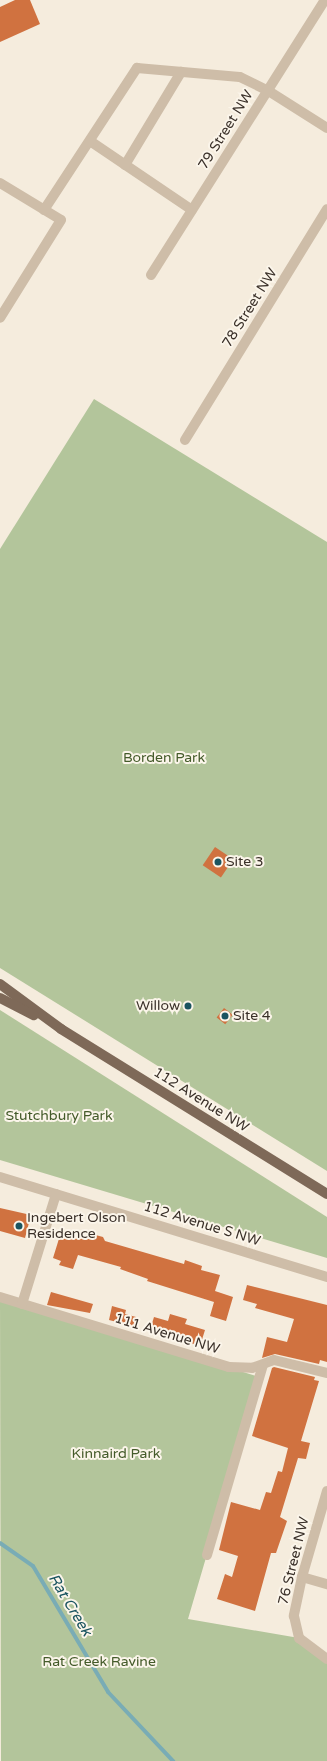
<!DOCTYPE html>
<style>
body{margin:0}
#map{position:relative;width:327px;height:1761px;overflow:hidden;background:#f5ecdd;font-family:"Varela Round",sans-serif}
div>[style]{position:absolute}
.green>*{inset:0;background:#b3c59b}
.stream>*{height:4px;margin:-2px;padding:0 2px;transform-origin:2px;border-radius:2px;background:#79acb5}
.building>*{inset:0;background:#d07240;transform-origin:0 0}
.minor>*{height:10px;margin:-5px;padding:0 5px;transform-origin:5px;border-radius:5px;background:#cebda8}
.major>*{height:10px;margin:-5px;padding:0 5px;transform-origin:5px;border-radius:5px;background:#7e6958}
.dots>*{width:11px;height:11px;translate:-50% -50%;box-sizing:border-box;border:2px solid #fbf5ea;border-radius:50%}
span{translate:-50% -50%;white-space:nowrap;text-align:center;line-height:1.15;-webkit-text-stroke:4px #fbf5ea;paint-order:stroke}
.street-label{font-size:14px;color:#3a3029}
.park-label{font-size:14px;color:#445b2a}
.poi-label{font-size:14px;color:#3a3029}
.left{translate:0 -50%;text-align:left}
.right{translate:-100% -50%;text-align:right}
.water-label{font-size:15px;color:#1a5460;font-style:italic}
</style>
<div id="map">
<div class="green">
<div style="clip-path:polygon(94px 399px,327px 542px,327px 1171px,0 968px,0 549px)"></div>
<div style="clip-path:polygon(0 1010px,327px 1217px,327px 1258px,0 1160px)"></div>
<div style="clip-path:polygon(0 1297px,259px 1377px,188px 1619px,299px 1638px,327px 1659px,327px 1761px,1px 1761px)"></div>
</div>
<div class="stream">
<div style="left:0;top:1543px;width:40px;rotate:34.9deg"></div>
<div style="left:33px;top:1566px;width:147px;rotate:59.2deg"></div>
<div style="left:108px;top:1692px;width:95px;rotate:46.7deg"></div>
</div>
<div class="building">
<div style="clip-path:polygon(15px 0,30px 0,40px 24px,0 42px,0 7px)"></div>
<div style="left:215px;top:847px;width:22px;height:22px;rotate:34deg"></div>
<div style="left:224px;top:1008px;width:11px;height:12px;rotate:38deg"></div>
<div style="clip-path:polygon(0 1208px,31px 1215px,25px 1238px,0 1231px)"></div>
<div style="clip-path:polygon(62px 1229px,87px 1237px,88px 1233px,103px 1237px,105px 1241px,184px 1264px,185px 1260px,202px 1266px,201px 1270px,220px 1275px,215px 1291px,233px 1297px,226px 1321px,210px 1316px,214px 1302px,147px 1281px,148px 1279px,120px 1269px,121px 1267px,78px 1255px,73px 1269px,59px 1265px,61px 1261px,53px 1258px)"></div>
<div style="clip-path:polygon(247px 1285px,327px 1305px,327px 1362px,320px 1360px,319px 1364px,275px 1354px,262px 1358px,267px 1337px,287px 1342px,294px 1319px,255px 1308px,257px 1304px,243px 1300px)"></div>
<div style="clip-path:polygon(51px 1292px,93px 1304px,90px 1313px,47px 1305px)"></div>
<div style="clip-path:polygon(112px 1306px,126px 1310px,125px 1314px,136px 1317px,133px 1326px,109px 1320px)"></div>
<div style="clip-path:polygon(170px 1314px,187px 1319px,185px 1324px,205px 1330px,200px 1346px,188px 1342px,190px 1339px,150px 1330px,154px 1317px,168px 1321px)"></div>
<div style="clip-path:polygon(274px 1367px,315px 1377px,314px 1380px,319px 1381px,301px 1441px,310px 1443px,306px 1459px,298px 1458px,280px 1517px,287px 1521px,276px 1553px,271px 1553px,255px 1611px,217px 1599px,225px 1574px,232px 1577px,238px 1556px,219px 1550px,231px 1502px,260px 1510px,266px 1492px,271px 1493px,278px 1471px,282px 1472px,288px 1448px,252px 1436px,272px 1368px)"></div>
</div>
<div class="minor">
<div style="left:90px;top:141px;width:123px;rotate:34.1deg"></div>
<div style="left:125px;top:165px;width:109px;rotate:-58.9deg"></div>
<div style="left:0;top:183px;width:71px;rotate:31.2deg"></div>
<div style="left:61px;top:220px;width:115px;rotate:121.9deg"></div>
<div style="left:44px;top:210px;width:170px;rotate:-56.8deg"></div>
<div style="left:137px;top:68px;width:103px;rotate:5deg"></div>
<div style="left:240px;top:77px;width:30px;rotate:26deg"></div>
<div style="left:267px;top:90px;width:71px;rotate:32.3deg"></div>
<div style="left:151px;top:275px;width:325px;rotate:-57.7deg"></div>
<div style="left:185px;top:440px;width:271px;rotate:-58.4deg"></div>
<div style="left:0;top:1177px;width:342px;rotate:17deg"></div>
<div style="left:0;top:1297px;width:239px;rotate:17deg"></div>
<div style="left:229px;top:1367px;width:23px;rotate:2deg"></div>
<div style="left:252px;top:1368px;width:23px;rotate:-20deg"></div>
<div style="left:274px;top:1360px;width:55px;rotate:13.8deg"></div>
<div style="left:22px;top:1304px;width:115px;rotate:-72.8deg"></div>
<div style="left:327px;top:1491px;width:90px;rotate:106.2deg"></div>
<div style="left:302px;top:1577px;width:40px;rotate:102deg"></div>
<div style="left:294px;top:1616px;width:23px;rotate:77deg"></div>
<div style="left:299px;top:1638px;width:35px;rotate:37deg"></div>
<div style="left:207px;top:1555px;width:198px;rotate:-73.6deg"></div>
<div style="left:302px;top:1577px;width:26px;rotate:16deg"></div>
</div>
<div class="major">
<div style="left:0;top:984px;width:76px;rotate:36.4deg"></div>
<div style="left:61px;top:1029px;width:313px;rotate:31.8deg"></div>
<div style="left:0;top:998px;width:38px;rotate:27deg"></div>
</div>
<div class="dots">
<div style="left:218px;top:862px;background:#1a5460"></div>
<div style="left:188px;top:1006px;background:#1a5460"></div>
<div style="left:225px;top:1016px;background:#1a5460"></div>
<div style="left:19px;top:1226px;background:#1a5460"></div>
</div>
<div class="street-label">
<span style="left:226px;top:130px;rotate:-58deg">79 Street NW</span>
<span style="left:250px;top:308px;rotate:-58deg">78 Street NW</span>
<span style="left:201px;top:1100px;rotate:32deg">112 Avenue NW</span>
<span style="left:202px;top:1224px;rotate:17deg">112 Avenue S NW</span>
<span style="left:167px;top:1334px;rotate:17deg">111 Avenue NW</span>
<span style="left:294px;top:1561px;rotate:-76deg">76 Street NW</span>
</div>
<div class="park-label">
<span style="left:164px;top:758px">Borden Park</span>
<span style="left:59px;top:1116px">Stutchbury Park</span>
<span style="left:116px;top:1454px">Kinnaird Park</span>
<span style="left:99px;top:1662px">Rat Creek Ravine</span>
</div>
<div class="poi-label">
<span class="left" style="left:226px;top:862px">Site 3</span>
<span class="right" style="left:180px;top:1006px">Willow</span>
<span class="left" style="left:233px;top:1016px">Site 4</span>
<span class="left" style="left:27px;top:1226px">Ingebert Olson<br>Residence</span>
</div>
<div class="water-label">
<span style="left:70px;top:1605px;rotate:59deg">Rat Creek</span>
</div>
</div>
